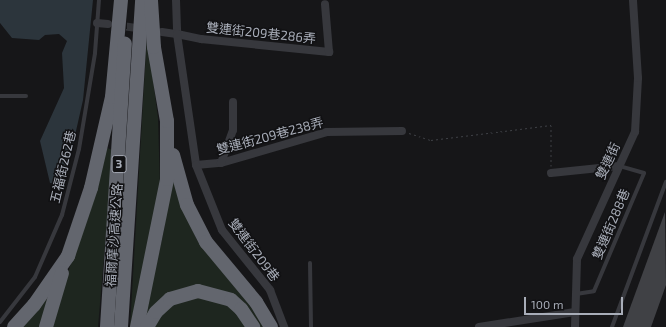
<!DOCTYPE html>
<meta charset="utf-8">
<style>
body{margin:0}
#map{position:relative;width:666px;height:327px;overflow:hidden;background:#161618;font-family:"Exo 2","Noto Sans TC",sans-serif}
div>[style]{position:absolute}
.green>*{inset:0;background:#1e261f}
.water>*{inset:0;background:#2c353c}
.building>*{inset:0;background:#404145}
.street-tunnel>*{height:8px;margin-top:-4px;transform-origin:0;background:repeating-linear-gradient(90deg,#333438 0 8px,transparent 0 12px)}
.path>*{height:1px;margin-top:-0.5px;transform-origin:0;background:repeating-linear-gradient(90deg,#3d3f44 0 2px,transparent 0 5px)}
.lane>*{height:4px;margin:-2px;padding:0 2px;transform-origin:2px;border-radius:2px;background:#37383d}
.street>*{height:8px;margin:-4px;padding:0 4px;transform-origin:4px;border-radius:4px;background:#37383d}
.highway>*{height:14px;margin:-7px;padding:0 7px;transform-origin:7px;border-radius:7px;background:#63666e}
span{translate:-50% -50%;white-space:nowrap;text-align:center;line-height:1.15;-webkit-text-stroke:3px #111113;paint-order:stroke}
.shield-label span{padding:1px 3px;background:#111113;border:1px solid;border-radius:3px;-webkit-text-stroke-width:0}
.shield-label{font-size:12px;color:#a8adb8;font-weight:700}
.street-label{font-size:13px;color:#a8adb8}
.scale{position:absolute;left:524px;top:297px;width:99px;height:18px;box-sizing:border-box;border:2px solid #a8adb8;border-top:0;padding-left:5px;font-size:12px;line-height:14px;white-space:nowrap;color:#a8adb8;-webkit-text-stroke:3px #111113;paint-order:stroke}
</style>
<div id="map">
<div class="green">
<div style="clip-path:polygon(147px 34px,158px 118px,160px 188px,130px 327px)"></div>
<div style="clip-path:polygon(107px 148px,113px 150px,98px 327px,51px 327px)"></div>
<div style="clip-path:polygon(171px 169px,177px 194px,197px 240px,267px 327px,258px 327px,206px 287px,144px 320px,164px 230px)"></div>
<div style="clip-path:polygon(200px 296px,230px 306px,247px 327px,152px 327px,170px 304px)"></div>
<div style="clip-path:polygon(46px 297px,50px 298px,42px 327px,23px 327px)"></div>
</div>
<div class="water">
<div style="clip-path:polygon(0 0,93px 0,83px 100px,64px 184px,50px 183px,40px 141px,64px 88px,62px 53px,67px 41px,59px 34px,45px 35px,39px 40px,12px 38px,0 23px)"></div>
</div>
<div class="building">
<div style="clip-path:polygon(665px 212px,666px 285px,651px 327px,623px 327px)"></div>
</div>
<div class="street-tunnel">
<div style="left:115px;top:25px;width:28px;rotate:8deg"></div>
</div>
<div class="path">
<div style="left:409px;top:133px;width:23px;rotate:18deg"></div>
<div style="left:431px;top:140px;width:121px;rotate:-7.1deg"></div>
<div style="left:551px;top:125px;width:41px;rotate:90deg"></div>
</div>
<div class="lane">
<div style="left:0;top:96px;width:26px"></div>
<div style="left:310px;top:263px;width:64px;rotate:89.1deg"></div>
<div style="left:576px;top:294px;width:18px;rotate:-9deg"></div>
<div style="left:594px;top:291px;width:128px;rotate:-67deg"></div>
<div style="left:644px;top:173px;width:26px;rotate:-164deg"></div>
<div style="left:0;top:322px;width:57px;rotate:-52.1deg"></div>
<div style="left:35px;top:277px;width:68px;rotate:-66.5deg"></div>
<div style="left:62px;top:215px;width:68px;rotate:-75.6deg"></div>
<div style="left:79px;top:149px;width:97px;rotate:-80.5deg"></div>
<div style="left:95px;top:53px;width:53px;rotate:-85.7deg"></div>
<div style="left:612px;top:327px;width:155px;rotate:-69.6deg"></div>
</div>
<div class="street">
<div style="left:176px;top:0;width:34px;rotate:88deg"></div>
<div style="left:177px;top:34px;width:25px;rotate:12deg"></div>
<div style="left:201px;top:39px;width:129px;rotate:5.8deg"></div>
<div style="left:329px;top:52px;width:48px;rotate:-94.8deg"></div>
<div style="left:97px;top:23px;width:11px;rotate:5deg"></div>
<div style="left:162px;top:32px;width:15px;rotate:8deg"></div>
<div style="left:177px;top:34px;width:132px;rotate:81.7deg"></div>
<div style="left:196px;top:165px;width:25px;rotate:-5deg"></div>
<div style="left:221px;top:163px;width:110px;rotate:-16.3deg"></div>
<div style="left:327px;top:132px;width:75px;rotate:-0.8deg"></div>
<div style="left:221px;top:163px;width:35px;rotate:-70deg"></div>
<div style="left:233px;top:130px;width:28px;rotate:-90deg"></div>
<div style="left:196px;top:165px;width:70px;rotate:68.2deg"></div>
<div style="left:222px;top:230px;width:77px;rotate:51.3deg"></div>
<div style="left:270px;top:290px;width:40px;rotate:69deg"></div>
<div style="left:551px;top:173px;width:68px;rotate:-5.9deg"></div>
<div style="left:479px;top:327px;width:97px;rotate:-8.9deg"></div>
<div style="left:575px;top:327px;width:68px;rotate:-88.3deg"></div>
<div style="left:577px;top:259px;width:140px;rotate:-65.5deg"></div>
<div style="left:635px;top:132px;width:54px;rotate:-86.8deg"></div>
<div style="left:638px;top:78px;width:78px;rotate:-93.7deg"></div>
</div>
<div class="highway">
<div style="left:173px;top:155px;width:52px;rotate:74.4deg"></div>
<div style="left:187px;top:205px;width:42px;rotate:62.8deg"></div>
<div style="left:206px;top:242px;width:78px;rotate:50.2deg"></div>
<div style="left:256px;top:302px;width:29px;rotate:59deg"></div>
<div style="left:14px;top:327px;width:30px;rotate:-48deg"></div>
<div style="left:34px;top:305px;width:60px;rotate:-55.2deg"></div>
<div style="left:68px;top:256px;width:72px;rotate:-71.3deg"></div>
<div style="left:91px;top:188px;width:93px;rotate:-77deg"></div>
<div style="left:112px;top:97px;width:97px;rotate:-84.7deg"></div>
<div style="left:46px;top:327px;width:56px;rotate:-73.5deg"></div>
<div style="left:107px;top:327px;width:284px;rotate:-86.4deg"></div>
<div style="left:121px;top:327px;width:328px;rotate:-86.3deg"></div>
<div style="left:137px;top:327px;width:151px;rotate:-78.5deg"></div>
<div style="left:167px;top:179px;width:58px;rotate:-90deg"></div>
<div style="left:167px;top:121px;width:75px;rotate:-100deg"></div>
<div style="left:154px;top:47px;width:47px;rotate:-93.7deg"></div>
<div style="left:147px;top:327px;width:17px;rotate:-59deg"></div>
<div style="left:156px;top:312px;width:19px;rotate:-43deg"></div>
<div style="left:170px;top:299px;width:29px;rotate:-16deg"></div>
<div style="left:198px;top:291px;width:34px;rotate:15deg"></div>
<div style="left:231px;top:300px;width:13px;rotate:42deg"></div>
<div style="left:241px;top:309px;width:22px;rotate:56deg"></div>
</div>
<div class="shield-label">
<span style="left:119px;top:164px">3</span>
</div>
<div class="street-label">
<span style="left:261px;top:33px;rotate:6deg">雙連街209巷286弄</span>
<span style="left:270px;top:136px;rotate:-15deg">雙連街209巷238弄</span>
<span style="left:608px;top:161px;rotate:-65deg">雙連街</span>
<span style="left:63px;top:167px;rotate:-77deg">五福街262巷</span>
<span style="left:611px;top:224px;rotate:-67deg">雙連街288巷</span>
<span style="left:114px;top:235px;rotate:-86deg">福爾摩沙高速公路</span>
<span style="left:254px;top:250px;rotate:53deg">雙連街209巷</span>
</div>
<div class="scale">100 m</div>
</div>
